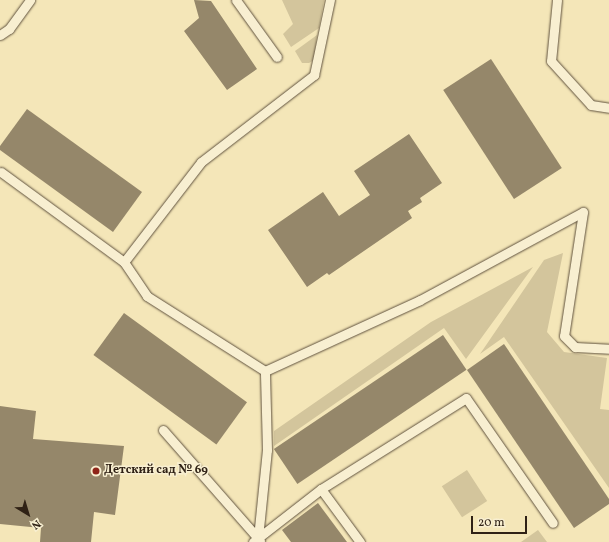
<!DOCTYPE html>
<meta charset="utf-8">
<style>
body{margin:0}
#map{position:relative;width:609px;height:542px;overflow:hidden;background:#f4e6b8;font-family:Vollkorn,serif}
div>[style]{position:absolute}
.green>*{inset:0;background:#d3c59c;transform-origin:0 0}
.building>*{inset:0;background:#95876a;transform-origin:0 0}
.roads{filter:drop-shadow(0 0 1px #60523e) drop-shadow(0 0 1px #60523e)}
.lane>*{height:9px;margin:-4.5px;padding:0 4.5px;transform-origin:4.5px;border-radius:4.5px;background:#f8efd1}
.dots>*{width:11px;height:11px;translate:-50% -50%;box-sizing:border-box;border:2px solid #f8efd1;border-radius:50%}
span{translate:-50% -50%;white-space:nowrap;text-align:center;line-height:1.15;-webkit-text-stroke:3px #f8efd1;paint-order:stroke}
.poi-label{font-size:12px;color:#2f2115;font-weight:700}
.left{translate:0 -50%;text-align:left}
.north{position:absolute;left:8px;top:494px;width:40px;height:40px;-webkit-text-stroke:3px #f8efd1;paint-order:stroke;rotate:142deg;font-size:11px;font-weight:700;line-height:16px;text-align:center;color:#2f2115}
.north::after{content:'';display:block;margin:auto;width:14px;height:18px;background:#2f2115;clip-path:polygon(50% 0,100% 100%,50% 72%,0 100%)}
.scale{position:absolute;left:471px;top:516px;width:56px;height:18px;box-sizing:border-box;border:2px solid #2f2115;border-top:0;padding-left:5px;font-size:12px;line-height:14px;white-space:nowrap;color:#2f2115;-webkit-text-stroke:3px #f8efd1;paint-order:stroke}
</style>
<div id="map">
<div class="green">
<div style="clip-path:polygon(282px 0,324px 0,319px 28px,291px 47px,283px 34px,293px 24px)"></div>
<div style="clip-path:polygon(317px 35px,314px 60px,309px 63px,302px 63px,295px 51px)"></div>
<div style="clip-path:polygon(563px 253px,547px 332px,564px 352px,607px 358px,600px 409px,609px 410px,609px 488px,504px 337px,480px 354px,544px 260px)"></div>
<div style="clip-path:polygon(533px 267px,466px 359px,444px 328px,274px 446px,274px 431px,431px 322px)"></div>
<div style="left:467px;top:470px;width:37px;height:30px;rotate:57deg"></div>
<div style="clip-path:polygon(538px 530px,547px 542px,521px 542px)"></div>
</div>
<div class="building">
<div style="clip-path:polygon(194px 0,211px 1px,257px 69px,227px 90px,184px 31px,199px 18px)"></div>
<div style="left:491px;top:59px;width:130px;height:57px;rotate:57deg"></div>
<div style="clip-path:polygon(27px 109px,142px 192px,113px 232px,0 150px,0 146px)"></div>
<div style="clip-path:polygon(409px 134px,442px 183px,420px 198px,422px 202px,408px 211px,412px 218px,329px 275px,327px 273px,307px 287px,268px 230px,323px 192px,339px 216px,370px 195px,354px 171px)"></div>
<div style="left:124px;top:313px;width:152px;height:52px;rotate:36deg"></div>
<div style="left:443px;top:335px;width:42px;height:204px;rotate:56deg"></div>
<div style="clip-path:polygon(504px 344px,609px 499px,609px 504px,574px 528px,467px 370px)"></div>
<div style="clip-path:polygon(0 406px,36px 411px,33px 439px,124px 446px,115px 515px,94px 512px,91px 542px,40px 542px,41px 528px,0 524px)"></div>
<div style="clip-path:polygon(318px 503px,347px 542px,291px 542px,282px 530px)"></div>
</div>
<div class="roads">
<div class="lane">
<div style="left:236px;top:0;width:70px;rotate:54.3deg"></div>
<div style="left:557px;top:0;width:61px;rotate:95.6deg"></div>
<div style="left:551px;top:61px;width:59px;rotate:47.7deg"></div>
<div style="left:591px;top:105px;width:18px;rotate:9deg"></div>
<div style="left:0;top:35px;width:11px;rotate:-34deg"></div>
<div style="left:9px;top:29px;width:36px;rotate:-54deg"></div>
<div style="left:1px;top:172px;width:152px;rotate:36.2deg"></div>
<div style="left:583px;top:212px;width:125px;rotate:98.7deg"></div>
<div style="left:564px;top:336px;width:16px;rotate:45deg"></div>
<div style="left:575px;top:347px;width:34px;rotate:3deg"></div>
<div style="left:265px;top:371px;width:170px;rotate:-24.6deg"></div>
<div style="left:420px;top:300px;width:185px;rotate:-28.4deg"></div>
<div style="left:163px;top:430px;width:144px;rotate:48.7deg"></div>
<div style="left:321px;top:489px;width:171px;rotate:-32.1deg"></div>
<div style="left:466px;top:398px;width:152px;rotate:55.2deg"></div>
<div style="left:260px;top:541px;width:4px;rotate:-124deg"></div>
<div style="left:258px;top:538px;width:80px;rotate:-37.9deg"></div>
<div style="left:321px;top:489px;width:66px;rotate:53.7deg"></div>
<div style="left:253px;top:542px;width:6px;rotate:-39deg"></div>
<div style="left:258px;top:538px;width:88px;rotate:-84.2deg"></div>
<div style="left:267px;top:450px;width:79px;rotate:-91.5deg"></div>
<div style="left:265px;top:371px;width:140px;rotate:-147.6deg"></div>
<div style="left:147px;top:296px;width:41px;rotate:-124.1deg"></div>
<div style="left:124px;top:262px;width:126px;rotate:-52.4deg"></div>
<div style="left:201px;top:162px;width:143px;rotate:-37.6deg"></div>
<div style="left:314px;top:75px;width:77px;rotate:-78deg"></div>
</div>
</div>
<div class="dots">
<div style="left:96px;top:471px;background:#8f2418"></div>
</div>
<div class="poi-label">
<span class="left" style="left:104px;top:471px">Детский сад № 69</span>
</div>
<div class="north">N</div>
<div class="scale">20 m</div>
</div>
